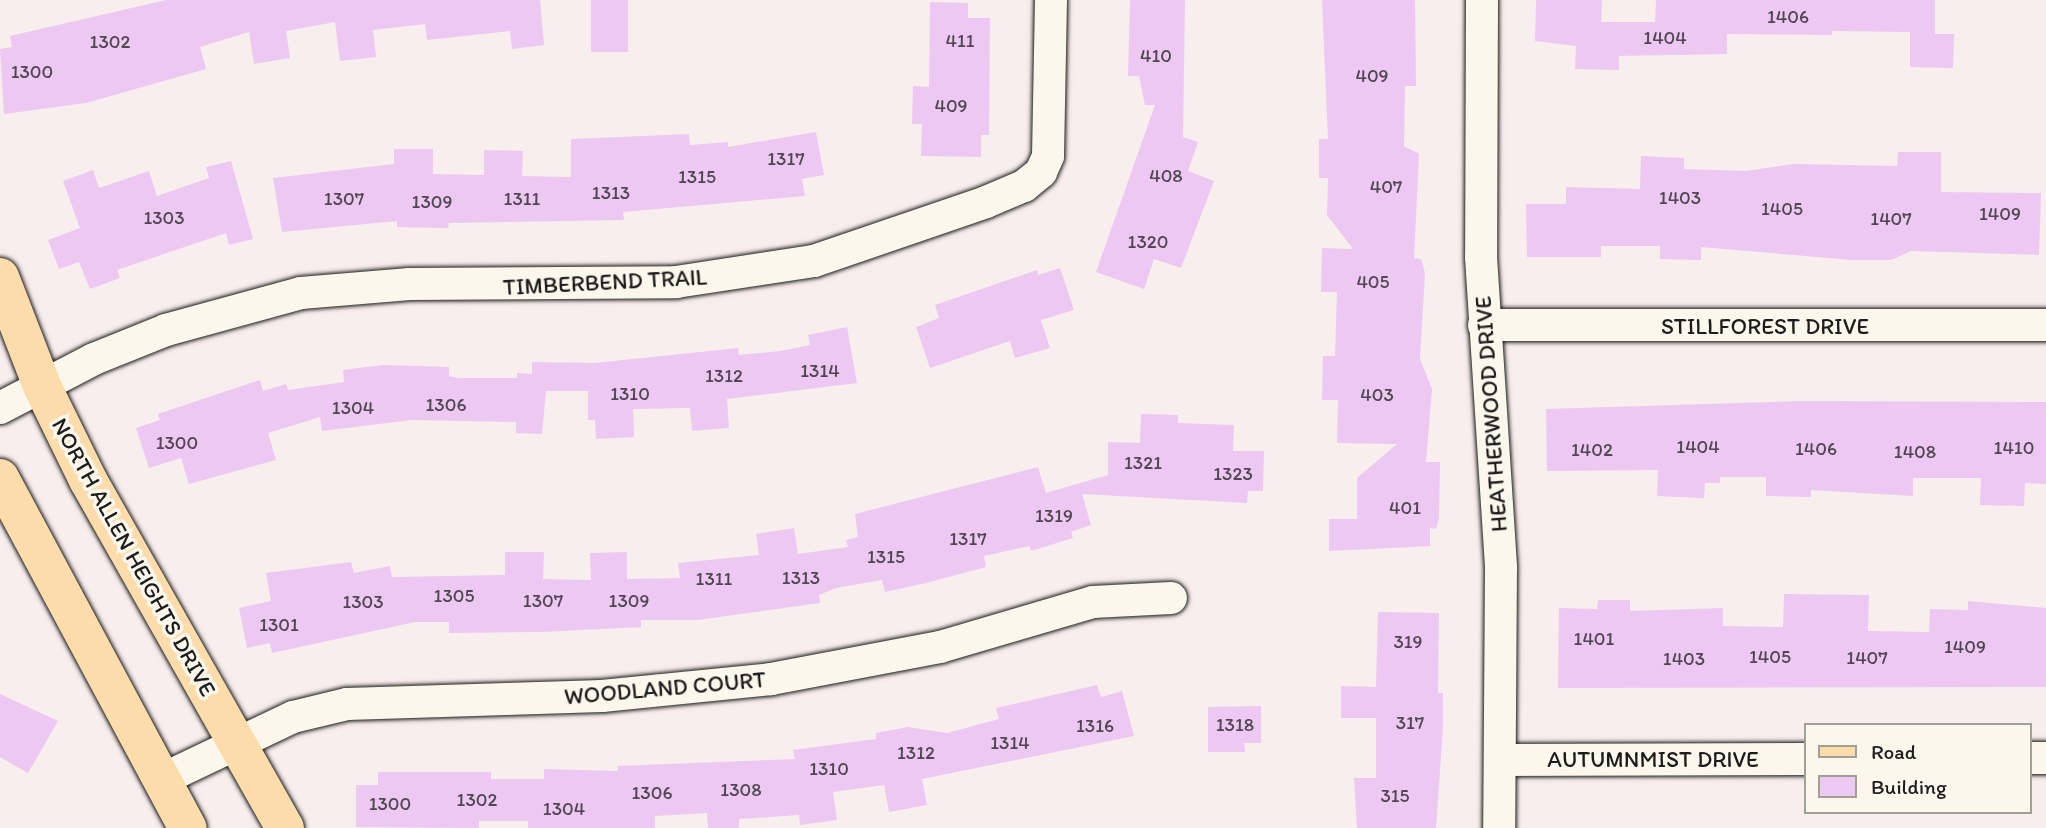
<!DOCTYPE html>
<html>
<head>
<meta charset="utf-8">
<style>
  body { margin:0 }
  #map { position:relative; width:2046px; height:828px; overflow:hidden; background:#f8eeed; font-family:Itim,sans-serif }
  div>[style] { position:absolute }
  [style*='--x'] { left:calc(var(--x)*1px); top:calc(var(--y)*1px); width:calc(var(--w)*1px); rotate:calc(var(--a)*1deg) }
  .building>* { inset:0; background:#edc8f3; transform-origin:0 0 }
  .roads { filter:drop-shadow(0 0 2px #1c1c1c) drop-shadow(0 0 2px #1c1c1c) }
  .minor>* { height:32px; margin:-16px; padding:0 16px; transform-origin:16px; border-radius:16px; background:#fbf7ec }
  .major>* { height:38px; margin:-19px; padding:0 19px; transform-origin:19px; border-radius:19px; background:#fddcac }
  span { translate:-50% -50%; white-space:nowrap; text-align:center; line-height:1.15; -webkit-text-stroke:7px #fbf7ec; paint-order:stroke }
  .number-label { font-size:19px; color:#504752 }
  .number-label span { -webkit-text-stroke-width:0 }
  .street-label { font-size:23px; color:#1c1c1c }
  .legend { position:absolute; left:1804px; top:723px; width:228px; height:91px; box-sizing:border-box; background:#fbf7ec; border:2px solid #a29f99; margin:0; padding:9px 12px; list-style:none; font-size:21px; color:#1c1c1c }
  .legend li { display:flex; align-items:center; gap:14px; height:35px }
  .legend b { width:35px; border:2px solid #a29f99 }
</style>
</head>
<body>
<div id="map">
  <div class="building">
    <div style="clip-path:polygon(166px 0,540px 0,544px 45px,512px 49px,510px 31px,427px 40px,425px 24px,373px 30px,376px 57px,340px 61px,335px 22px,286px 31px,290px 58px,254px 64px,249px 32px,200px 47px,206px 69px,86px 103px,4px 114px,0 49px,12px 47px,10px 36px)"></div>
    <div style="left:591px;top:0;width:37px;height:52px"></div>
    <div style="clip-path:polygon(1130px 0,1185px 0,1183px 137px,1198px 142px,1188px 171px,1214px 181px,1181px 268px,1154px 259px,1144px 289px,1096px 272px,1155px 105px,1145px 105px,1139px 76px,1128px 76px)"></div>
    <div style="clip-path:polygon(1322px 0,1415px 0,1416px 86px,1405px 86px,1404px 146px,1419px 154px,1414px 258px,1421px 259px,1425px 273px,1420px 359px,1432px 389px,1426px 462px,1440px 462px,1439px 518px,1436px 529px,1430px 528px,1430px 546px,1329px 551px,1329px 519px,1357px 519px,1357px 478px,1397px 444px,1337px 443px,1338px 400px,1322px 400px,1323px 356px,1335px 356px,1337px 292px,1321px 292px,1322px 248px,1353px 249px,1327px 215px,1328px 178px,1319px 178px,1319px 139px,1328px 139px)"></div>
    <div style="clip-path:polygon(1536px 0,1602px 0,1601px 22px,1655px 22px,1656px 0,1935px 0,1935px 34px,1954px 34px,1953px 68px,1910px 67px,1910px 32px,1832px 31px,1832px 35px,1727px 34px,1727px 54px,1619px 56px,1619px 70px,1575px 69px,1576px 46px,1535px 41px)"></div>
    <div style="clip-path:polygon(930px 2px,968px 3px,968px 18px,990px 18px,989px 135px,981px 135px,981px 157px,921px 156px,922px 124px,912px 124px,913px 86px,929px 87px)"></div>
    <div style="clip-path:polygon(816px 132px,824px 175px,802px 179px,805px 196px,623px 212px,624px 220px,449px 223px,448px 228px,397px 227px,397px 221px,282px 232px,273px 178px,394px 164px,394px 149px,433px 149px,433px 174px,484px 175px,484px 150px,523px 151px,522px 176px,571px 177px,571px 139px,689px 134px,690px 145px,728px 142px,728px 147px)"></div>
    <div style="clip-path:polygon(1898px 152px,1941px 152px,1941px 192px,2041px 193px,2039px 255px,1911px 251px,1891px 260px,1852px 260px,1701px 247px,1701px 260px,1660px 259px,1660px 246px,1601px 246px,1601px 257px,1527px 257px,1526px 204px,1566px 204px,1566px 187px,1640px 189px,1641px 156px,1684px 158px,1684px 169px,1746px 171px,1793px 164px,1897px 166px)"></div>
    <div style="clip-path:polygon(231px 161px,253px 239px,229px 245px,226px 233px,117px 270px,120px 278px,90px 289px,79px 262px,59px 269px,48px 240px,80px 228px,63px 181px,93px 170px,99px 188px,149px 171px,157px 196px,209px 178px,206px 167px)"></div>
    <div style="clip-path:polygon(1060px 268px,1074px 310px,1041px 320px,1050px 348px,1015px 358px,1010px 341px,930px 368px,916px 327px,939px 318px,935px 305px,1037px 270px,1038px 275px)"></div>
    <div style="clip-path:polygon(847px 327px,857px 383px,727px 399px,729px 428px,692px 431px,690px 408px,633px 409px,634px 437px,596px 439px,595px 420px,588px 420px,588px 391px,546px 391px,542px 434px,516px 433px,516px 422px,411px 420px,322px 431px,320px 417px,268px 433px,276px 460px,189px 484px,181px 458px,149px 468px,136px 428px,160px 420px,158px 414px,260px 380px,263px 391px,286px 384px,288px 390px,344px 382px,343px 370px,382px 365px,449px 367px,449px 376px,459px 378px,517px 378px,517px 373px,532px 374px,532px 362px,595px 363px,738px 348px,739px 355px,780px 351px,810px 345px,808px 335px)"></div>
    <div style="clip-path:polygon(1801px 401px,2046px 402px,2046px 484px,2025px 483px,2024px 506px,1980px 505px,1981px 478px,1913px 478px,1913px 496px,1811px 490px,1811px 497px,1766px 496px,1766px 477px,1720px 477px,1720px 483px,1705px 483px,1704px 498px,1657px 496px,1658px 470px,1547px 471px,1546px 409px)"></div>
    <div style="clip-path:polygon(1141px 414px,1178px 415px,1178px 423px,1234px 425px,1233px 451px,1264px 451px,1263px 491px,1248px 491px,1247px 503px,1082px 494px,1091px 525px,1071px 532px,1073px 538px,1031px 551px,1030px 546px,984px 556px,986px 567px,926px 583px,885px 592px,882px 580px,836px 588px,819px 595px,820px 603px,698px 620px,641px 620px,641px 627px,541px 632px,449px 633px,449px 622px,415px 622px,272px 653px,270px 643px,247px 648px,239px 608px,271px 601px,266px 573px,351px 562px,354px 573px,390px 566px,392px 577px,505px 575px,505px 552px,544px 552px,543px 579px,591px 580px,590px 553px,627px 552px,627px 579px,680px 578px,678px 563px,759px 555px,756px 534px,794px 528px,798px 554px,848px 547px,846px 540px,858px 537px,855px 514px,1038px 467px,1046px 493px,1108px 475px,1108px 442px,1140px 443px)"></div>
    <div style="clip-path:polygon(1784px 594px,1869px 595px,1868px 631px,1929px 632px,1930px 609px,1968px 610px,1968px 601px,2046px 608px,2046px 687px,1558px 688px,1559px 608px,1597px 609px,1598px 600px,1630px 600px,1630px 611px,1723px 608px,1723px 626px,1783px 627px)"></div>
    <div style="clip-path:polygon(1378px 612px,1439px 613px,1438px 693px,1443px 693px,1443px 727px,1436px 828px,1357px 828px,1354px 778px,1376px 778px,1376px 718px,1341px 718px,1341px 686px,1376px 687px)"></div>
    <div style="clip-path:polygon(1097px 685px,1101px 697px,1122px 691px,1134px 736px,922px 779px,927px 805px,889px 812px,884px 785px,833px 792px,837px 820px,800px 825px,799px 815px,739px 819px,739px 828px,708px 828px,707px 813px,655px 816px,655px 828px,528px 828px,528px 821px,479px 821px,479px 828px,356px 827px,356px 785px,378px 785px,378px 772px,491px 772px,491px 779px,544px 779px,544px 769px,618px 771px,618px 766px,795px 759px,793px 750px,876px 739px,876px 733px,908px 727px,947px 733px,999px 719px,996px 708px)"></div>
    <div style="clip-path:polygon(0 694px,58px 721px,28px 773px,0 757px)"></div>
    <div style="clip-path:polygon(1261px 706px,1261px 743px,1244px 743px,1245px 752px,1208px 752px,1208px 707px)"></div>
  </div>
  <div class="roads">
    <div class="minor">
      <div style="--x:1482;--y:0;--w:257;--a:90.2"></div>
      <div style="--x:1481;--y:257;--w:312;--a:86.3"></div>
      <div style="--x:1501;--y:568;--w:260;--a:90.4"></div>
      <div style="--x:1484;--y:325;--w:562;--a:0"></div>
      <div style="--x:0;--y:408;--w:106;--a:-27.5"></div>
      <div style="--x:94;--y:359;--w:78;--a:-21.9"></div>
      <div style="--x:166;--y:330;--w:140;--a:-15.3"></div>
      <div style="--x:301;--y:293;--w:109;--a:-4.7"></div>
      <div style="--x:410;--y:284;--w:266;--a:-0.4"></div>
      <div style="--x:676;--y:282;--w:140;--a:-8.7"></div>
      <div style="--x:814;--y:261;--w:182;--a:-18.9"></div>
      <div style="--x:986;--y:202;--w:41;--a:-22.8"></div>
      <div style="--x:1024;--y:186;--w:22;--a:-39"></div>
      <div style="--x:1041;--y:172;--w:17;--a:-66"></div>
      <div style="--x:1048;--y:156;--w:156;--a:-88.9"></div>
      <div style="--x:2030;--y:758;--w:16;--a:0"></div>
      <div style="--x:1500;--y:760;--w:306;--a:-0.2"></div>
      <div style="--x:165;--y:778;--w:142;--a:-25.5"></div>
      <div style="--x:293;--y:717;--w:56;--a:-13.5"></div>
      <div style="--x:347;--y:704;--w:255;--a:-1.8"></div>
      <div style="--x:602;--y:696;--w:170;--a:-5.7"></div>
      <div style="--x:771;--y:679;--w:172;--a:-10.7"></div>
      <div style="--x:940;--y:647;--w:159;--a:-16.4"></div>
      <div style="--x:1093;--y:602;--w:78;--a:-2.9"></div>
    </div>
    <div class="major">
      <div style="--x:0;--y:277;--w:117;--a:68.9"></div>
      <div style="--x:42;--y:386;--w:105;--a:63.9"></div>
      <div style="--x:88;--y:480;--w:400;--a:60.5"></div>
      <div style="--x:0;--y:478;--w:397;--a:61.8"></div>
    </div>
  </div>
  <div class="number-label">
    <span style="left:1788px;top:17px">1406</span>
    <span style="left:1665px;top:38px">1404</span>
    <span style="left:960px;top:41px">411</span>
    <span style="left:110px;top:42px">1302</span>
    <span style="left:1156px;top:56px">410</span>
    <span style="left:32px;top:72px">1300</span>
    <span style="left:1372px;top:76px">409</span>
    <span style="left:951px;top:106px">409</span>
    <span style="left:786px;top:159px">1317</span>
    <span style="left:1166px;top:176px">408</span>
    <span style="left:697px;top:177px">1315</span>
    <span style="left:1386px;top:187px">407</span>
    <span style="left:611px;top:193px">1313</span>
    <span style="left:1680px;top:198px">1403</span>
    <span style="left:344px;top:199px">1307</span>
    <span style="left:522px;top:199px">1311</span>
    <span style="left:432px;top:202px">1309</span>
    <span style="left:1782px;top:209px">1405</span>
    <span style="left:2000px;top:214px">1409</span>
    <span style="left:164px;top:218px">1303</span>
    <span style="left:1891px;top:219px">1407</span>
    <span style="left:1148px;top:242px">1320</span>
    <span style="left:1373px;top:282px">405</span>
    <span style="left:820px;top:371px">1314</span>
    <span style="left:724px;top:376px">1312</span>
    <span style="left:630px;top:394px">1310</span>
    <span style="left:1377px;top:395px">403</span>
    <span style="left:446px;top:405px">1306</span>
    <span style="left:353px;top:408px">1304</span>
    <span style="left:177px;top:443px">1300</span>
    <span style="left:1698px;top:447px">1404</span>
    <span style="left:2014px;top:448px">1410</span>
    <span style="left:1816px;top:449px">1406</span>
    <span style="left:1592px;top:450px">1402</span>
    <span style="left:1915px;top:452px">1408</span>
    <span style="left:1143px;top:463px">1321</span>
    <span style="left:1233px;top:474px">1323</span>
    <span style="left:1405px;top:508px">401</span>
    <span style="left:1054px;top:516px">1319</span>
    <span style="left:968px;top:539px">1317</span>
    <span style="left:886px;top:557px">1315</span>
    <span style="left:801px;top:578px">1313</span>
    <span style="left:714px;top:579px">1311</span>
    <span style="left:454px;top:596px">1305</span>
    <span style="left:543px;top:601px">1307</span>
    <span style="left:629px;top:601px">1309</span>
    <span style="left:363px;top:602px">1303</span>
    <span style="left:279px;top:625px">1301</span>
    <span style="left:1594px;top:639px">1401</span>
    <span style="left:1408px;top:642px">319</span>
    <span style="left:1965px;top:647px">1409</span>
    <span style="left:1770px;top:657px">1405</span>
    <span style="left:1867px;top:658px">1407</span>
    <span style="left:1684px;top:659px">1403</span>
    <span style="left:1410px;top:723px">317</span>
    <span style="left:1235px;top:725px">1318</span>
    <span style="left:1095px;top:726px">1316</span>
    <span style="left:1010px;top:743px">1314</span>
    <span style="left:916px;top:753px">1312</span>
    <span style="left:829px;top:769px">1310</span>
    <span style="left:741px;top:790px">1308</span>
    <span style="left:652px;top:793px">1306</span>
    <span style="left:1395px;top:796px">315</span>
    <span style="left:477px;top:800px">1302</span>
    <span style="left:390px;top:804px">1300</span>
    <span style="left:564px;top:809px">1304</span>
  </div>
  <div class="street-label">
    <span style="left:605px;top:282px;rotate:-3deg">TIMBERBEND TRAIL</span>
    <span style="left:1765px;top:326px">STILLFOREST DRIVE</span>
    <span style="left:1491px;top:414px;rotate:-94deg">HEATHERWOOD DRIVE</span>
    <span style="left:134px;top:557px;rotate:61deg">NORTH ALLEN HEIGHTS DRIVE</span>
    <span style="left:665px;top:688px;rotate:-5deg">WOODLAND COURT</span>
    <span style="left:1653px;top:759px">AUTUMNMIST DRIVE</span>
  </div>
  <ul class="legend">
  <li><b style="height:9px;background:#fddcac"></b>Road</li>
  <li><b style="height:19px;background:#edc8f3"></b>Building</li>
  </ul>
</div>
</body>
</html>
